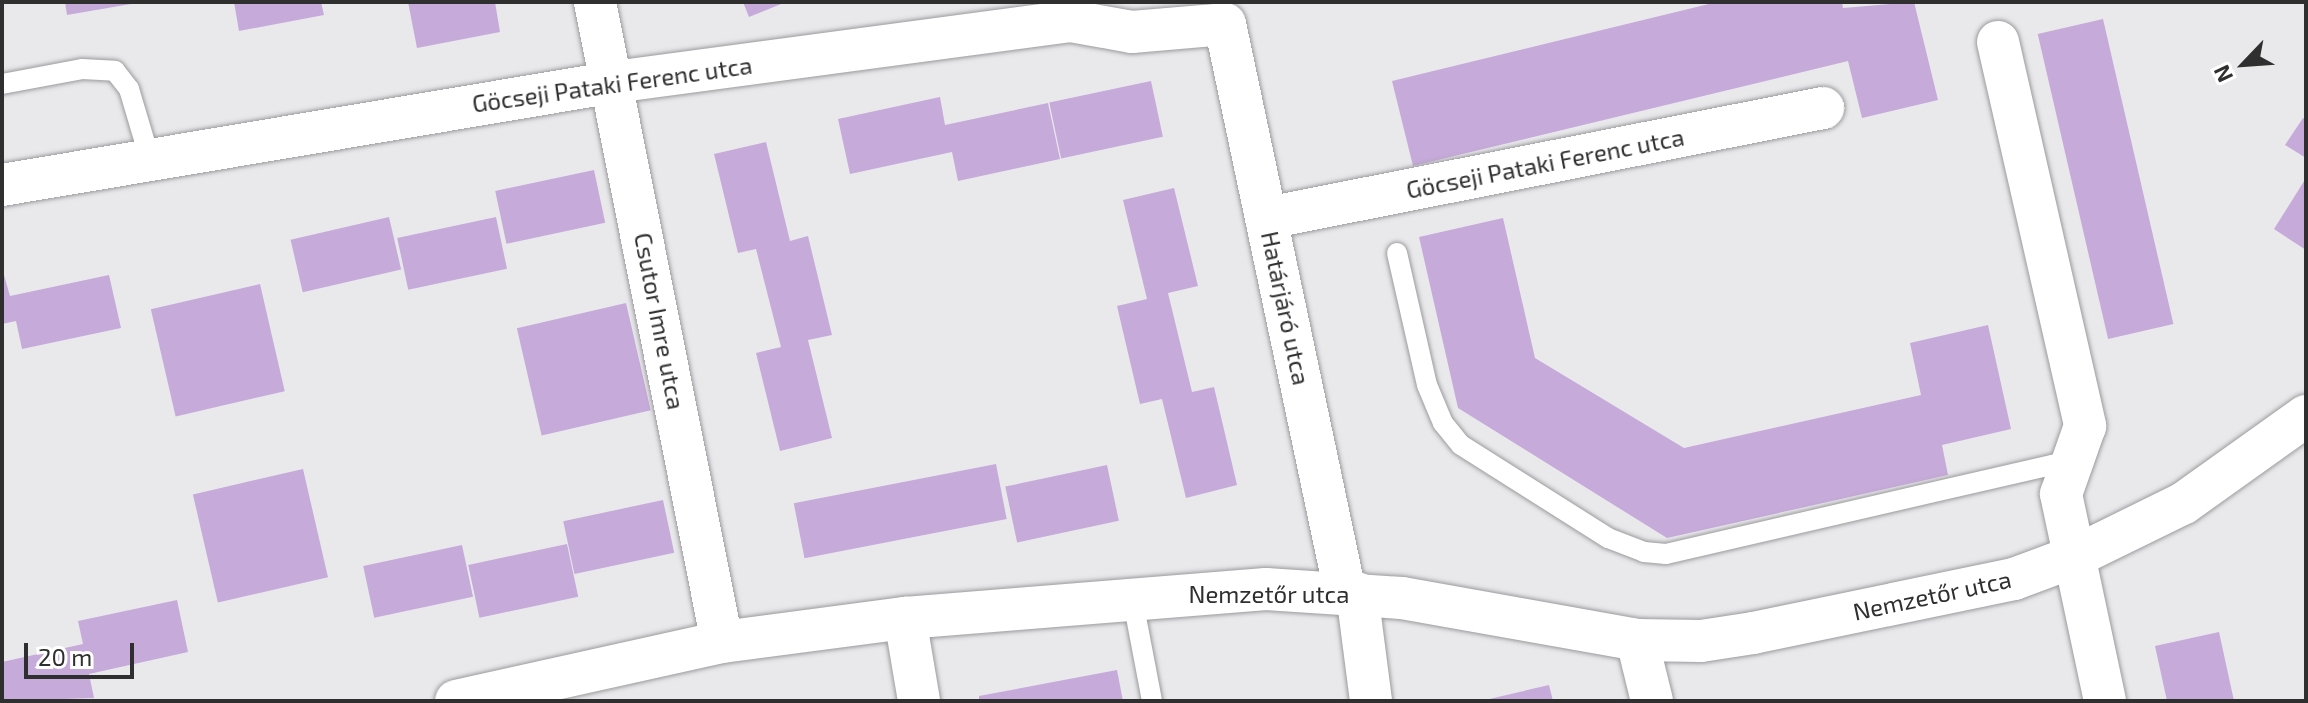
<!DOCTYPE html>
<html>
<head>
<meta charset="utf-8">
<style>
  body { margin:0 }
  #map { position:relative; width:2308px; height:703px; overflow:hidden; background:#e9e9ec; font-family:"Exo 2",sans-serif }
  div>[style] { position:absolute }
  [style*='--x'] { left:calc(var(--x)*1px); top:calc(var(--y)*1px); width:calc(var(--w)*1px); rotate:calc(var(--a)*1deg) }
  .building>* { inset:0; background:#c6aada; transform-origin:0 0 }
  .roads { filter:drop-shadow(0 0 2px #9b9b9e) drop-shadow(0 0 2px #9b9b9e) }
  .lane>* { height:20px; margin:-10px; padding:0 10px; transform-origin:10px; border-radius:10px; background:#fff }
  .street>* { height:42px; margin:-21px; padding:0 21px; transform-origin:21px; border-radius:21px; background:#fff }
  span { translate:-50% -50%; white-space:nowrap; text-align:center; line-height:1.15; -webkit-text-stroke:8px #fff; paint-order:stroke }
  .street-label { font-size:24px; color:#2f2f30 }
  .frame { position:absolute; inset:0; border:4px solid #2f2f30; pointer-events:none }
  .north { position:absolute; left:2204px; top:24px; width:80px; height:80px; -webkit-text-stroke:6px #fff; paint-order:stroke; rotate:245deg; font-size:22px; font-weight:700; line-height:32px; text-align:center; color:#2f2f30 }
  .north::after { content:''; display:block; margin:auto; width:28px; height:36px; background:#2f2f30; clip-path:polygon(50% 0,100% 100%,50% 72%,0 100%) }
  .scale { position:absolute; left:24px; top:643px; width:110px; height:36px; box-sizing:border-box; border:4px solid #2f2f30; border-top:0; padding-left:10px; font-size:24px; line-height:28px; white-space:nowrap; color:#2f2f30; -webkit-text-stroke:6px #fff; paint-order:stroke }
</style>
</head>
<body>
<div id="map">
  <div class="building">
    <div style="clip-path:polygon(65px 2px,131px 2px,131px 4px,67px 15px)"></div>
    <div style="clip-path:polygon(234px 2px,321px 2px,324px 15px,239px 31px)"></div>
    <div style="clip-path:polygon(408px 2px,495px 2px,500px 32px,417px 48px)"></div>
    <div style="clip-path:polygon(743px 2px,786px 2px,749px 17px)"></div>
    <div style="clip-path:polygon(1717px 2px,1842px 2px,1843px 8px,1914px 2px,1938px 100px,1862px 118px,1848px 61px,1413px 166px,1392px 81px)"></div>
    <div style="left:2103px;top:19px;width:313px;height:67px;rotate:77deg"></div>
    <div style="left:1151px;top:81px;width:57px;height:104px;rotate:78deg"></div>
    <div style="clip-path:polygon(940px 97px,945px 125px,1048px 103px,1060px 159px,958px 181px,952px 152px,850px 174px,838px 119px)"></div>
    <div style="clip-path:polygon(2303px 118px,2306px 120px,2306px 158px,2285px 145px)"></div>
    <div style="clip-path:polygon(766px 142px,790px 241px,808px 236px,832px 335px,808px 340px,832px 438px,780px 451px,756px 353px,781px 347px,756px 249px,738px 253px,714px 154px)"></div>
    <div style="left:594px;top:170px;width:54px;height:101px;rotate:78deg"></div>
    <div style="clip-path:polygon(2306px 178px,2306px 250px,2274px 229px)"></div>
    <div style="clip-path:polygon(1174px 188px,1198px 286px,1168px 293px,1192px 392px,1214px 387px,1237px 485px,1186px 498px,1162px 399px,1140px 404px,1117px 306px,1147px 299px,1123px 200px)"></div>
    <div style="left:389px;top:217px;width:54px;height:101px;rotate:77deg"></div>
    <div style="left:496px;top:217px;width:53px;height:101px;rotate:78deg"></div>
    <div style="clip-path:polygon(1503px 218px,1535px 358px,1684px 448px,1921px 395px,1910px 343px,1988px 325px,2011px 429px,1942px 445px,1948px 475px,1667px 538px,1458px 408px,1419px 237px)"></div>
    <div style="clip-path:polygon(2px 268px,10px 296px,109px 275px,121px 328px,22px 349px,16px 321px,2px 324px)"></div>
    <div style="left:260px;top:284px;width:110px;height:112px;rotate:77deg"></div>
    <div style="left:626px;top:303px;width:110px;height:112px;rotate:77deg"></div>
    <div style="left:996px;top:464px;width:56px;height:206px;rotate:79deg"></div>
    <div style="left:1107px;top:465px;width:57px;height:104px;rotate:78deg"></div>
    <div style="left:303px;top:469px;width:111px;height:113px;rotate:77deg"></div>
    <div style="left:663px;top:500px;width:54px;height:102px;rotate:78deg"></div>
    <div style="left:567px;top:544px;width:54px;height:101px;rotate:78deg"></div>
    <div style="left:462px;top:545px;width:53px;height:101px;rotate:78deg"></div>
    <div style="clip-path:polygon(177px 600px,188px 652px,89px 674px,94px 698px,2px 701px,2px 662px,83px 644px,78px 621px)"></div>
    <div style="clip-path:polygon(2219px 632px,2234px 701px,2167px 701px,2155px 646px)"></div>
    <div style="clip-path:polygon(1117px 670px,1123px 701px,979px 701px,979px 696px)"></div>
    <div style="clip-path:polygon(1549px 685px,1553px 701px,1485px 701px,1485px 700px)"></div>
  </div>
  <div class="roads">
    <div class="lane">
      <div style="--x:2;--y:84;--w:81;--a:-10.6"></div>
      <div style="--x:82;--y:69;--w:33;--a:3"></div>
      <div style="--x:115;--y:71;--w:23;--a:52"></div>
      <div style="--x:129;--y:89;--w:70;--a:73.4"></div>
      <div style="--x:1397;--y:253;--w:135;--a:77.2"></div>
      <div style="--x:1427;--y:385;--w:41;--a:67.2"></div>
      <div style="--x:1443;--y:423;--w:28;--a:51"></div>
      <div style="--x:1461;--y:445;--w:174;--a:32.3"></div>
      <div style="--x:1608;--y:538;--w:39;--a:21"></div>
      <div style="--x:1644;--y:552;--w:22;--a:5"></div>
      <div style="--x:1666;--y:554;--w:417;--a:-13"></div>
      <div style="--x:1132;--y:596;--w:107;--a:79.2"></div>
    </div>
    <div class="street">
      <div style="--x:595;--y:2;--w:652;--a:78.78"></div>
      <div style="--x:1998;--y:42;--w:394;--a:77.2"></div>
      <div style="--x:2085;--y:426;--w:72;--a:109.4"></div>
      <div style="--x:2061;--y:494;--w:212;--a:78"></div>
      <div style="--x:2;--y:185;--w:621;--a:-9.55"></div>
      <div style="--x:614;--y:82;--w:461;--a:-7.6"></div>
      <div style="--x:1071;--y:21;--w:62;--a:10.2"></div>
      <div style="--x:1132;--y:32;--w:93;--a:-4.9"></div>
      <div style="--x:1225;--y:24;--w:581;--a:78.07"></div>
      <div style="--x:1267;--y:218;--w:567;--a:-11.19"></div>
      <div style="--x:1357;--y:593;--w:109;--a:82.6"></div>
      <div style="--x:905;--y:618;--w:84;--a:80.4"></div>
      <div style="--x:1637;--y:640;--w:63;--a:76.2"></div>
      <div style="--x:456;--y:701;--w:272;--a:-12.5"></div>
      <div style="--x:722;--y:642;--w:185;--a:-7.5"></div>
      <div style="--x:905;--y:618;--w:362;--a:-4.6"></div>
      <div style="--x:1266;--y:589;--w:136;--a:3.8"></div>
      <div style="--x:1402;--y:598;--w:239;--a:10.1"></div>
      <div style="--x:1637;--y:640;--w:64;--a:0.9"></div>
      <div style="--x:1701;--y:641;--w:53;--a:-8.7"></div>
      <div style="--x:1753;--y:633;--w:267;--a:-11.7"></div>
      <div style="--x:2014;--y:579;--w:66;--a:-20.4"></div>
      <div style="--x:2076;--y:556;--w:120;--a:-26.1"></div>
      <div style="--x:2184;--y:503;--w:150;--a:-35.5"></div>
    </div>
  </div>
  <div class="street-label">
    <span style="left:612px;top:84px;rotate:-8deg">Göcseji Pataki Ferenc utca</span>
    <span style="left:1545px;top:163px;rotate:-11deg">Göcseji Pataki Ferenc utca</span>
    <span style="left:1286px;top:308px;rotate:78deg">Határjáró utca</span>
    <span style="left:660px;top:321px;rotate:79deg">Csutor Imre utca</span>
    <span style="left:1269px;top:594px">Nemzetőr utca</span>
    <span style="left:1932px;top:595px;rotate:-12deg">Nemzetőr utca</span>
  </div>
  <div class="frame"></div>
  <div class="north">N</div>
  <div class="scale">20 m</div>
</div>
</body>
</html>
